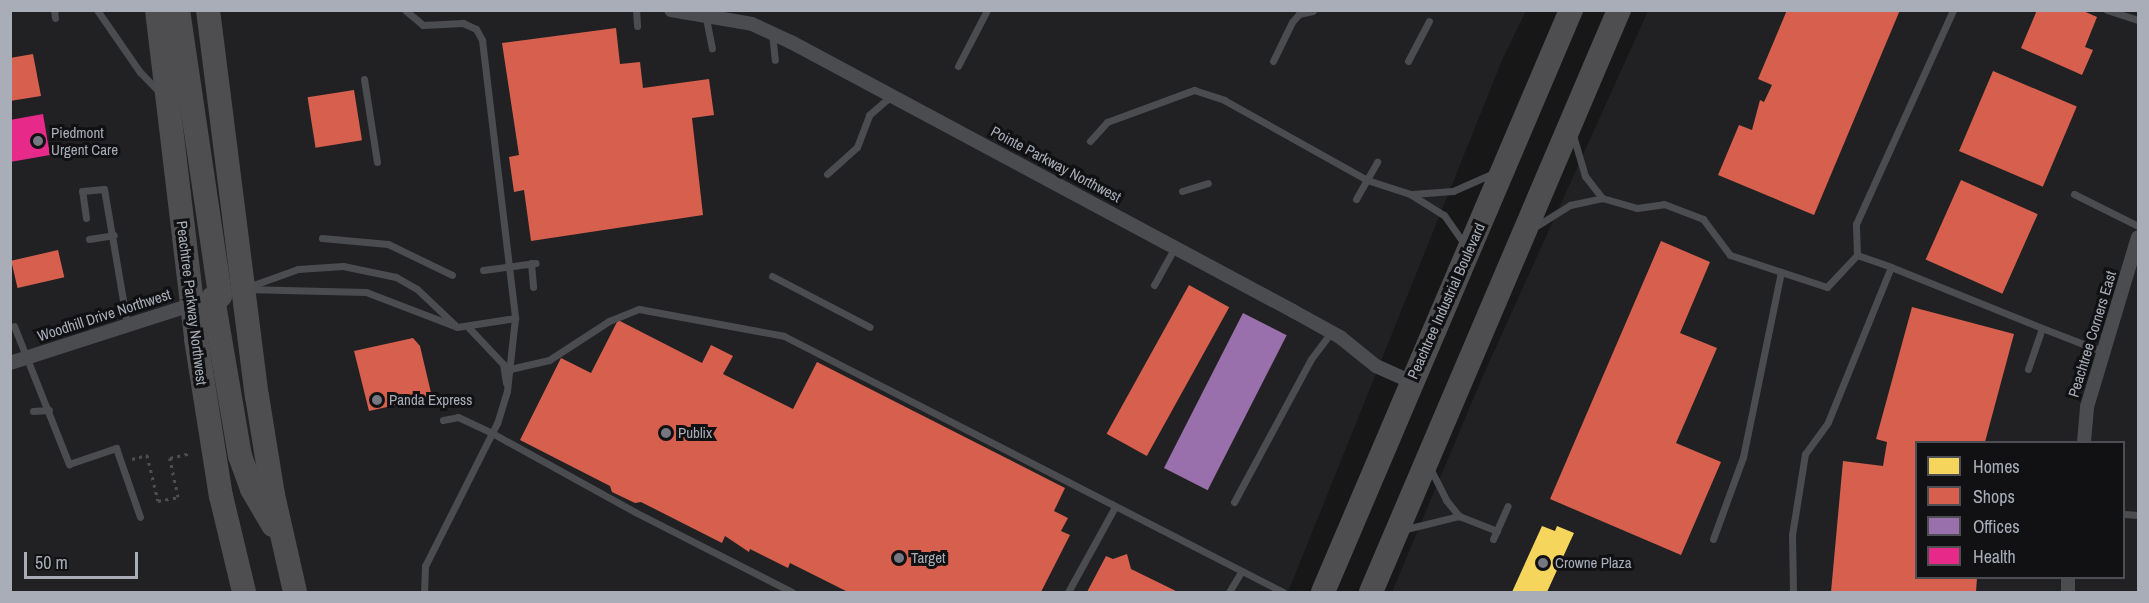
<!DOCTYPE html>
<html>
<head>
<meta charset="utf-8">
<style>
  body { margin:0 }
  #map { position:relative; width:2149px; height:603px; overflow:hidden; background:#171717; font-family:"Archivo Narrow",sans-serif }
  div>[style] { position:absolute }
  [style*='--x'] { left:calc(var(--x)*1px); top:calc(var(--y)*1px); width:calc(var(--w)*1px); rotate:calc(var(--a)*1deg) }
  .built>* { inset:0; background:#212123 }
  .homes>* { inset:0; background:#f6d55c }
  .shops>* { inset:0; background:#d6604d; transform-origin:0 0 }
  .offices>* { inset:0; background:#9970ab; transform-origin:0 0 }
  .health>* { inset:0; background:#e7298a }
  .path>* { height:3px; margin-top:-1.5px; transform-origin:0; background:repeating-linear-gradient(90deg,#4d4e52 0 3px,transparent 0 7.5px) }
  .lane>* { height:7px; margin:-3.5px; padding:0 3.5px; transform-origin:3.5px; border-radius:3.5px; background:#4b4c50 }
  .street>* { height:14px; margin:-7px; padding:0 7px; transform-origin:7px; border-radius:7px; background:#4b4c50 }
  .highway>* { height:24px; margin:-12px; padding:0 12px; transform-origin:12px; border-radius:12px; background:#4e4e51 }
  .dots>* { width:16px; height:16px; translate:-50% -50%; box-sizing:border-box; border:3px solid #111113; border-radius:50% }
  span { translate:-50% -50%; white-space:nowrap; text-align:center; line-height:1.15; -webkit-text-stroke:6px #111113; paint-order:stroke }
  .poi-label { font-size:15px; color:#a8adb8 }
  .left { translate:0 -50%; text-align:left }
  .street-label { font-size:15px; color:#a8adb8 }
  .frame { position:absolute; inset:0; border:12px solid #a8adb8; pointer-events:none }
  .legend { position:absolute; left:1915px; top:441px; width:210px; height:138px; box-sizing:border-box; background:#111113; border:2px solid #4d4f55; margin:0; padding:8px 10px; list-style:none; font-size:18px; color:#a8adb8 }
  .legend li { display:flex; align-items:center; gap:12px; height:30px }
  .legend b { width:30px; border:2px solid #4d4f55 }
  .scale { position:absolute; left:24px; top:552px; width:114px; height:27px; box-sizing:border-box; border:3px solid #a8adb8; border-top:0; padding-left:8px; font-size:18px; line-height:21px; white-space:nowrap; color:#a8adb8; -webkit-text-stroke:4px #111113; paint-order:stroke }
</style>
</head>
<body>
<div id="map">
  <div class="built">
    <div style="clip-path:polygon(10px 11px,1526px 11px,1503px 58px,1288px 592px,11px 592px)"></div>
    <div style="clip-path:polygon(evenodd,1648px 11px,2138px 11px,2138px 592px,1392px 592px,1482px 378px,1648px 11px,1916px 442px,2124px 442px,2124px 578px,1916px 578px,1916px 442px)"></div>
  </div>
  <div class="homes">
    <div style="clip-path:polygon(1542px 526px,1555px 531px,1557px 526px,1574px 533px,1547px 592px,1512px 592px)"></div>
  </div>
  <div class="shops">
    <div style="clip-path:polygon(1787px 10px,1900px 10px,1814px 215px,1718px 175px,1739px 125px,1752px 130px,1760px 100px,1764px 102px,1772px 85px,1758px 79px)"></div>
    <div style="clip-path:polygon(2037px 10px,2081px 10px,2097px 17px,2085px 47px,2093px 50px,2082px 75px,2021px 48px)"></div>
    <div style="clip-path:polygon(616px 28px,620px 64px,640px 62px,643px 88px,709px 79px,714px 115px,692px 118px,703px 215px,531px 241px,524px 190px,514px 192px,509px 157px,519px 155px,502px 43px)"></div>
    <div style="clip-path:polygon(33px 54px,41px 96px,10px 101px,10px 58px)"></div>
    <div style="left:1993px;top:71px;width:91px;height:87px;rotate:23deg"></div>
    <div style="left:354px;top:90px;width:51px;height:47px;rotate:81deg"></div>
    <div style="left:1961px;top:180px;width:84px;height:87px;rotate:24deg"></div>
    <div style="clip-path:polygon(1661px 241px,1710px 262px,1680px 333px,1717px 348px,1676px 443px,1721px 462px,1681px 555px,1550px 499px)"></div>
    <div style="left:58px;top:250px;width:28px;height:48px;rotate:77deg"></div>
    <div style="left:1189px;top:285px;width:46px;height:170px;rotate:29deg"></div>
    <div style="clip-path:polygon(1912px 307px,2014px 334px,1985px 442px,1916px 442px,1916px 578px,1977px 578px,1976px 592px,1831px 592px,1843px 461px,1883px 466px,1887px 442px,1876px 439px)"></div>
    <div style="clip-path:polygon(618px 320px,702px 363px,711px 345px,733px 356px,723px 374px,793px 409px,817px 362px,1065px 488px,1054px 511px,1068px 518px,1061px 531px,1070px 535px,1041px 592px,848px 592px,790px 563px,788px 568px,750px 549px,749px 552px,725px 536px,722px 543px,641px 502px,635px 503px,612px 492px,610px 486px,520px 440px,561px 358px,591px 373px)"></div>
    <div style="clip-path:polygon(413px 338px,420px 346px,432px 397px,369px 411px,354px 351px)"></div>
    <div style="clip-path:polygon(1127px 554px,1131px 569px,1178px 592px,1087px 592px,1106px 556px,1113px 559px)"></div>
  </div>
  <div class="offices">
    <div style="left:1243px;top:313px;width:49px;height:174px;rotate:27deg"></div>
  </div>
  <div class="health">
    <div style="clip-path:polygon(43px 114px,50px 155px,10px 162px,10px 120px)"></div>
  </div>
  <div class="path">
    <div style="--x:132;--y:459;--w:16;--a:-15"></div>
    <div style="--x:147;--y:455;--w:47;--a:76.6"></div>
    <div style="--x:158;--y:501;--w:20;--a:-11"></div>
    <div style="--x:178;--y:497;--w:40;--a:-102"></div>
    <div style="--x:170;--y:458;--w:22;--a:-13"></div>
  </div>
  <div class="lane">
    <div style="--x:54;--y:10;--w:8;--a:83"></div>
    <div style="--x:97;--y:10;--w:75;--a:55.3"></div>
    <div style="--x:140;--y:72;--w:28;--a:46"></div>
    <div style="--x:405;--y:10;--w:23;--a:40"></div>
    <div style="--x:423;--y:25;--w:40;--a:-2.9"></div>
    <div style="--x:463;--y:23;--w:14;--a:25"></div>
    <div style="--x:476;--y:29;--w:13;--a:61"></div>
    <div style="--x:482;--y:40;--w:280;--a:83.2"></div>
    <div style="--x:515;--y:318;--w:73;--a:96.3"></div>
    <div style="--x:507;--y:391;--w:34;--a:107"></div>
    <div style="--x:497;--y:423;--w:160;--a:116.7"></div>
    <div style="--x:425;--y:566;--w:26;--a:92"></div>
    <div style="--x:636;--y:10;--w:16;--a:86"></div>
    <div style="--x:2107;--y:10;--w:33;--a:18"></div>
    <div style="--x:706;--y:18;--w:31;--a:79"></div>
    <div style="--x:772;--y:33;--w:27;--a:84"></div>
    <div style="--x:1273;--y:61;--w:43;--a:-64"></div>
    <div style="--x:1292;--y:22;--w:11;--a:-49"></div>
    <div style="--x:1299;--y:14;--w:14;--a:-12"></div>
    <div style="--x:1408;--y:61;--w:45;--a:-62.3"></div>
    <div style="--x:958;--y:66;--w:63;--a:-62.6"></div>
    <div style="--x:364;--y:79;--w:84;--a:81.1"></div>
    <div style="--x:1573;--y:135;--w:43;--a:73.7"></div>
    <div style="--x:1585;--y:176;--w:28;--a:52"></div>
    <div style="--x:1602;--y:198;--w:36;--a:16"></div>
    <div style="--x:1637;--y:208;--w:27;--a:-8"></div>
    <div style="--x:1664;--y:204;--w:42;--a:21"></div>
    <div style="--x:1703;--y:219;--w:45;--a:53.1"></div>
    <div style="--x:1730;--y:255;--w:102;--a:18.3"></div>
    <div style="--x:1827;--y:287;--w:44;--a:-46.8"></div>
    <div style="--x:1857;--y:255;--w:36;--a:19"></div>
    <div style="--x:1090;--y:141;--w:25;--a:-48"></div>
    <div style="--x:1107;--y:122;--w:93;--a:-20.2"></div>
    <div style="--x:1194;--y:90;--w:32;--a:18"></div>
    <div style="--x:1224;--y:100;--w:164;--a:29.2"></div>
    <div style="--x:1367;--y:180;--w:45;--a:18"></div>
    <div style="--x:1410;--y:194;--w:40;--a:32"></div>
    <div style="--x:1444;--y:215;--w:37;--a:55"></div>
    <div style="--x:827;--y:174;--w:40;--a:-42"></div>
    <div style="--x:857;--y:147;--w:34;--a:-69"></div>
    <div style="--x:869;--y:115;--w:30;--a:-41"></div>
    <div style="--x:1182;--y:191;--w:27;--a:-17"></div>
    <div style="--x:1412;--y:194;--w:41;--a:-4.2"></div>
    <div style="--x:1453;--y:191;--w:47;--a:-23.8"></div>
    <div style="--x:2074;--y:194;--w:72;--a:26.6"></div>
    <div style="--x:1356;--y:199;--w:43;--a:-60.4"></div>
    <div style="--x:86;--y:218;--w:27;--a:-98"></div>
    <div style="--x:82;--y:191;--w:22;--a:-5"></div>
    <div style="--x:104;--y:189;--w:137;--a:80.3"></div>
    <div style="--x:1538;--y:225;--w:38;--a:-32"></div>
    <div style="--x:1570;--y:205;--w:33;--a:-12"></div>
    <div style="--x:322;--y:238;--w:66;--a:5.2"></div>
    <div style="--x:388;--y:244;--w:71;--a:25.8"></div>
    <div style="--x:89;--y:239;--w:25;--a:-9"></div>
    <div style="--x:1857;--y:255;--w:31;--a:-92"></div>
    <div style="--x:1856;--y:224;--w:235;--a:-65.6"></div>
    <div style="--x:531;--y:263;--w:24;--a:85"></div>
    <div style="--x:483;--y:270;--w:53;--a:-7.5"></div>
    <div style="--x:772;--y:276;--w:110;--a:27.5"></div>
    <div style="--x:1154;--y:285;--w:43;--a:-61.1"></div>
    <div style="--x:248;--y:287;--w:53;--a:-19.8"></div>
    <div style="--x:298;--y:269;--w:45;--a:-3.8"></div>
    <div style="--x:343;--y:266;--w:54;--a:11.7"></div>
    <div style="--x:396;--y:277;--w:24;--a:30"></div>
    <div style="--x:417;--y:289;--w:52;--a:43.5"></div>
    <div style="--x:248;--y:289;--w:118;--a:1.5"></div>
    <div style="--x:366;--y:292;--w:97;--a:21"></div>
    <div style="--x:457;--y:327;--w:59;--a:-8.8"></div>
    <div style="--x:14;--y:326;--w:149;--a:68.3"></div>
    <div style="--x:69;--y:464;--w:50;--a:-18.8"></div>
    <div style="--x:116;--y:448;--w:73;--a:70.8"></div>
    <div style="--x:469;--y:328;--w:50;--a:46.6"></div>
    <div style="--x:503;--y:364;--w:19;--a:81"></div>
    <div style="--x:510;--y:369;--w:40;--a:-13"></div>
    <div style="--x:549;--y:360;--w:72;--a:-33"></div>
    <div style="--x:609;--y:321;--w:32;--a:-22"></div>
    <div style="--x:639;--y:309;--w:147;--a:10.5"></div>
    <div style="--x:784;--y:336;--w:561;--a:27.16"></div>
    <div style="--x:2028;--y:369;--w:43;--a:-71.1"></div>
    <div style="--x:2042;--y:328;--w:66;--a:21.2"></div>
    <div style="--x:33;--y:411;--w:16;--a:-4"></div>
    <div style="--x:443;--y:420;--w:15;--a:-11"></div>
    <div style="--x:458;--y:417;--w:38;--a:25"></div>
    <div style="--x:492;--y:433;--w:163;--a:28.9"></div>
    <div style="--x:635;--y:512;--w:176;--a:27"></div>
    <div style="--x:1431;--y:470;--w:34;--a:63"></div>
    <div style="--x:1446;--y:500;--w:21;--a:51"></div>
    <div style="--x:1234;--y:502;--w:162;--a:-61.7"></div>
    <div style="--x:1311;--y:359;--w:34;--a:-53"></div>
    <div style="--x:2124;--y:514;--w:14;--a:4"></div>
    <div style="--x:1406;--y:529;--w:55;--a:-13.8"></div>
    <div style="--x:1459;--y:516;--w:41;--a:21.5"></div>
    <div style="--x:1493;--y:539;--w:36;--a:-66"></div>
    <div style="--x:1713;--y:539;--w:87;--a:-69.9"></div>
    <div style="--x:1743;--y:457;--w:189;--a:-78.4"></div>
    <div style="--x:1068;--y:592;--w:97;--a:-61.1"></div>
    <div style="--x:1229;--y:592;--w:23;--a:-59"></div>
    <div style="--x:1793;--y:592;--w:57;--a:-91"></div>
    <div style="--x:1792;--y:535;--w:82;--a:-80.9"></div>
    <div style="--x:1805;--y:454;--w:39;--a:-54"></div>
    <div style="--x:1828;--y:422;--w:167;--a:-67.9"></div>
    <div style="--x:1891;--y:267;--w:163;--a:22"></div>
  </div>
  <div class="street">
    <div style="--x:671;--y:10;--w:82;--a:9.8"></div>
    <div style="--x:752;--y:24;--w:43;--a:24.8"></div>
    <div style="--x:791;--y:42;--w:570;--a:28.18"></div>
    <div style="--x:1293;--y:311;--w:54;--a:29"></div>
    <div style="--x:1340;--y:337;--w:46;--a:38.9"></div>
    <div style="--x:1376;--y:366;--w:37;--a:24"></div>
    <div style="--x:10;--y:363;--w:196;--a:-17.8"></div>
    <div style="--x:2084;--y:442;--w:35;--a:-85"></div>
    <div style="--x:2087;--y:407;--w:177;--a:-73.3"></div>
    <div style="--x:2068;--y:592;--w:14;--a:-90"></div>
  </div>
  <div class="highway">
    <div style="--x:157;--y:10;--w:331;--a:83.2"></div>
    <div style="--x:196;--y:339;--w:159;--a:81"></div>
    <div style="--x:221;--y:496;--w:99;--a:76.5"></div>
    <div style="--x:178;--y:10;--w:289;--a:81.6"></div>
    <div style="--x:208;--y:10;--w:389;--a:82.8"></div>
    <div style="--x:257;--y:396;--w:100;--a:80.8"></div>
    <div style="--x:273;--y:495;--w:99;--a:77.2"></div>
    <div style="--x:213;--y:298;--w:160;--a:80.3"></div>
    <div style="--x:240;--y:456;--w:35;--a:70"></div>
    <div style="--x:252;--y:489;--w:42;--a:59.7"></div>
    <div style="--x:1323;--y:592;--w:633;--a:-66.92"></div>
    <div style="--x:1371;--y:592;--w:633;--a:-66.92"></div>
  </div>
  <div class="dots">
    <div style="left:38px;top:141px;background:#757880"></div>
    <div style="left:377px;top:400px;background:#757880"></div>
    <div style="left:666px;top:433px;background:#757880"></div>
    <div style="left:899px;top:558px;background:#757880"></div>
    <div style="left:1543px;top:563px;background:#757880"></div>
  </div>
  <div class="poi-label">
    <span class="left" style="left:51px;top:141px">Piedmont<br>Urgent Care</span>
    <span class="left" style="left:389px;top:400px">Panda Express</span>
    <span class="left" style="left:678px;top:433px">Publix</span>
    <span class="left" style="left:911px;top:558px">Target</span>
    <span class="left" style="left:1555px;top:563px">Crowne Plaza</span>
  </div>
  <div class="street-label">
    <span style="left:1056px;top:164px;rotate:28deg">Pointe Parkway Northwest</span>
    <span style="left:1446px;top:301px;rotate:-66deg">Peachtree Industrial Boulevard</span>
    <span style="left:192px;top:303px;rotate:83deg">Peachtree Parkway Northwest</span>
    <span style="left:104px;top:315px;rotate:-18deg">Woodhill Drive Northwest</span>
    <span style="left:2092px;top:334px;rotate:-73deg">Peachtree Corners East</span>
  </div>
  <div class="frame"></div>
  <ul class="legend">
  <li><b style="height:16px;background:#f6d55c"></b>Homes</li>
  <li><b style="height:16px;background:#d6604d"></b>Shops</li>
  <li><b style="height:16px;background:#9970ab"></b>Offices</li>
  <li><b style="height:16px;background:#e7298a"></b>Health</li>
  </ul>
  <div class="scale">50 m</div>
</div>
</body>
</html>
